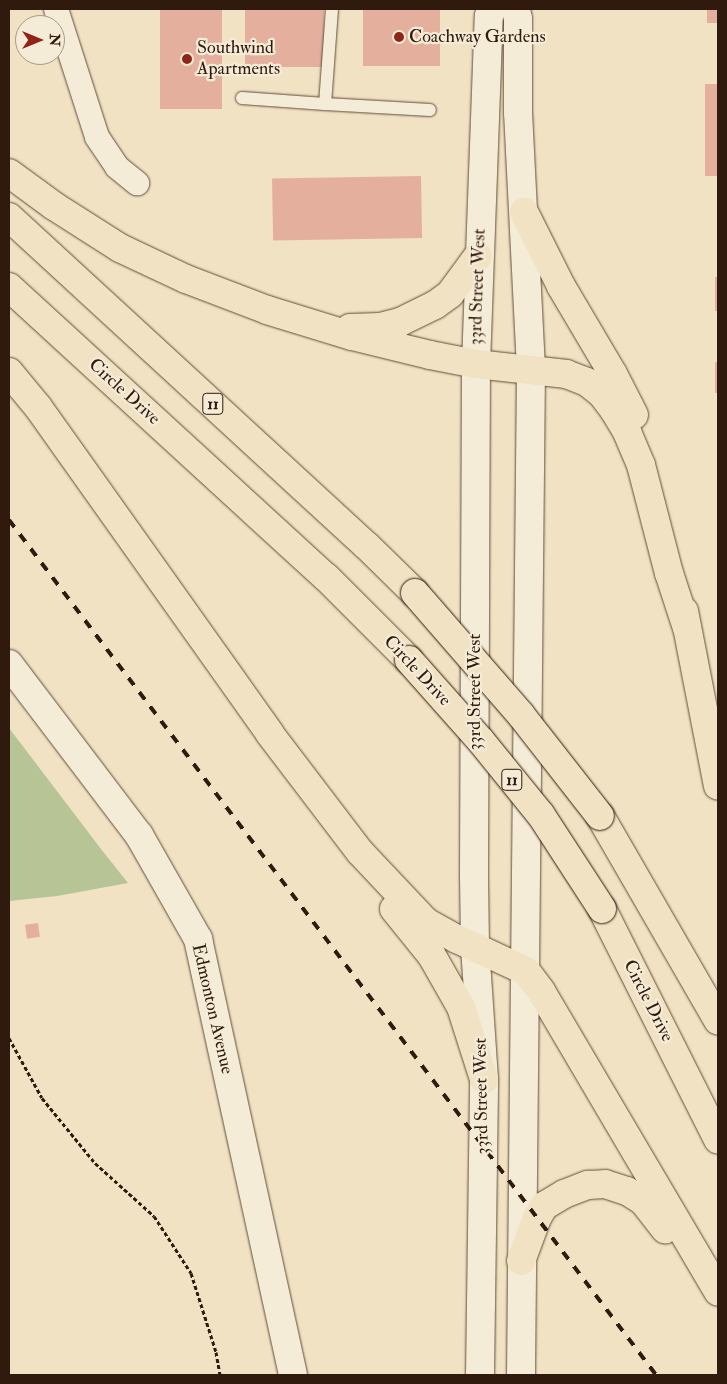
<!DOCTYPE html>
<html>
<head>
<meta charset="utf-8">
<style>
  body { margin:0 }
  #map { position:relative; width:727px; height:1384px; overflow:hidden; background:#f0e2c2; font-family:"IM FELL Double Pica",serif }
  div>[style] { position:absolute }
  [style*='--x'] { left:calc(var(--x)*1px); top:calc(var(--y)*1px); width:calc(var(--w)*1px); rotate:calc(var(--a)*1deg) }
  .green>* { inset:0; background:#b7c495 }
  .building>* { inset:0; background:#e4b09d; transform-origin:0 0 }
  .path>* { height:3px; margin-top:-1.5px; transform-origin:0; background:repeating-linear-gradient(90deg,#301a0e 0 4px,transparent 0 6.5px) }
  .roads { filter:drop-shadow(0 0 1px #604c3b) drop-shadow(0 0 1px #604c3b) }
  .service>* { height:12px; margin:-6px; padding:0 6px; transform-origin:6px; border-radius:6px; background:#f5ecd7 }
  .minor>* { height:24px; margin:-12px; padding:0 12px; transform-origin:12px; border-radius:12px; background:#f5ecd7 }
  .tertiary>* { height:28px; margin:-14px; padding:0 14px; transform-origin:14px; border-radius:14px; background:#f5ecd7 }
  .secondary>* { height:28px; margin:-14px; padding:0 14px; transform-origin:14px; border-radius:14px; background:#f5ecd7 }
  .trunk>* { height:28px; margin:-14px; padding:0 14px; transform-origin:14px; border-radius:14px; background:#f0e2c2 }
  .rail>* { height:4px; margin-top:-2px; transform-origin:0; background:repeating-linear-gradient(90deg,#301a0e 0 9px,transparent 0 18px) }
  .bridges { filter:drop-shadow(0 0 1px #301a0e) drop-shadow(0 0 1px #301a0e) }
  .trunk-bridge>* { height:28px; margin:-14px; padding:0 14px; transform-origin:14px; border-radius:14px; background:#f0e2c2 }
  .dots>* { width:14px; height:14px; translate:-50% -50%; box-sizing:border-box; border:2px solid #f5ecd7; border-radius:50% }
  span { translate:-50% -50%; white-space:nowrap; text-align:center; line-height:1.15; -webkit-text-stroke:4.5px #f5ecd7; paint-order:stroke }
  .shield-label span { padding:1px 4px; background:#f5ecd7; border:1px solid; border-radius:4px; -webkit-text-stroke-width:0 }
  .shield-label { font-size:16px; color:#301a0e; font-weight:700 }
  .poi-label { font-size:18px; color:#301a0e }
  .left { translate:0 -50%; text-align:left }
  .street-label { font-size:18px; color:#301a0e }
  .frame { position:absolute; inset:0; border:10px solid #301a0e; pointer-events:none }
  .north { position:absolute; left:15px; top:15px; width:50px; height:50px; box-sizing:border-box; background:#f5ecd7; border:1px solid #a69887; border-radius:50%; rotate:90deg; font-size:14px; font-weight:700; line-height:20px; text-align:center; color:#301a0e }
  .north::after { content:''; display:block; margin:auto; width:18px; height:22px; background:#8f2418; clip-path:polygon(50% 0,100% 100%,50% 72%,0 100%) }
</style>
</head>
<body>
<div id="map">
  <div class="green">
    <div style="clip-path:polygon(9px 728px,101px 849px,128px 883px,57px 896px,9px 901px)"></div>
  </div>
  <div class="building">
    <div style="left:160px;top:9px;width:62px;height:100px"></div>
    <div style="left:245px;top:9px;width:79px;height:58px"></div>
    <div style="left:363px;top:9px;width:77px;height:57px"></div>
    <div style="left:707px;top:9px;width:11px;height:14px"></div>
    <div style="left:705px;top:84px;width:13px;height:92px"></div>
    <div style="left:421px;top:176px;width:62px;height:149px;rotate:89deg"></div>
    <div style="left:715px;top:277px;width:3px;height:34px"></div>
    <div style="left:715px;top:362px;width:3px;height:31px"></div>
    <div style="left:38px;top:923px;width:14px;height:13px;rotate:82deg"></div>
  </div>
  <div class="path">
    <div style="--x:9;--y:1038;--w:68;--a:61.2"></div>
    <div style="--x:42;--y:1098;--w:84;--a:50.8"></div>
    <div style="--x:95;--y:1163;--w:79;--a:41.9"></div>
    <div style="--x:154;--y:1216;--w:68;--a:57"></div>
    <div style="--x:191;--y:1273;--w:83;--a:72.4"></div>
    <div style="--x:216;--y:1352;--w:23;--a:80"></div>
  </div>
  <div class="roads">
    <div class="service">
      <div style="--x:332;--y:9;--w:95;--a:94.2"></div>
      <div style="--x:325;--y:104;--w:105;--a:3.3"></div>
      <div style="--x:242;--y:98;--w:83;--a:4.1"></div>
    </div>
    <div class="minor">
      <div style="--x:56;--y:9;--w:134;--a:72.2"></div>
      <div style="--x:97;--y:137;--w:36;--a:56"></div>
      <div style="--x:117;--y:167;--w:26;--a:39"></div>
    </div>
    <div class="tertiary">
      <div style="--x:9;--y:664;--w:215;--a:52.8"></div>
      <div style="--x:139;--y:835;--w:120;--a:60.4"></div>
      <div style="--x:198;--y:939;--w:446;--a:77.7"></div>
    </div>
    <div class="secondary">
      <div style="--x:516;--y:9;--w:10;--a:79"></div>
      <div style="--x:518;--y:19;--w:93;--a:90"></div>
      <div style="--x:518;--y:112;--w:258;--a:87.1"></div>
      <div style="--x:531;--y:370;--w:1005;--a:90.57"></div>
      <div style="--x:480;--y:1375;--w:296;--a:-89.2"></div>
      <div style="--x:484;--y:1079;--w:132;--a:-93.9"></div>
      <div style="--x:475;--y:947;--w:71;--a:-90.8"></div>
      <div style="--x:474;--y:876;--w:512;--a:-89.78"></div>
      <div style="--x:476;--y:364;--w:348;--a:-87.9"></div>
      <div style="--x:489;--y:16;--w:8;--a:-67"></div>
    </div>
    <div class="trunk">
      <div style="--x:9;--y:173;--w:56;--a:36.3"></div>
      <div style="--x:54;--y:206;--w:78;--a:32.5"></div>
      <div style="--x:120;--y:248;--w:73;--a:25.2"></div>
      <div style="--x:186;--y:279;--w:87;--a:20.9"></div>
      <div style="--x:267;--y:310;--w:89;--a:17"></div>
      <div style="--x:352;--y:336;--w:80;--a:13.7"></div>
      <div style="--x:430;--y:355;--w:47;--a:11.1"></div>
      <div style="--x:476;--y:364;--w:91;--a:6.3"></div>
      <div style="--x:566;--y:374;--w:22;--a:21"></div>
      <div style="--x:587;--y:382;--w:19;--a:39"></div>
      <div style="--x:602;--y:394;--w:20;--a:53"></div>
      <div style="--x:614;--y:410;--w:26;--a:59"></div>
      <div style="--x:627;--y:432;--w:36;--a:67"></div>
      <div style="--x:641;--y:465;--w:112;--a:75.5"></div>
      <div style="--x:669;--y:573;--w:58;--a:71.9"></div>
      <div style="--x:524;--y:212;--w:83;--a:63.4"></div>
      <div style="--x:561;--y:286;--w:102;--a:59.4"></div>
      <div style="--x:613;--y:374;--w:46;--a:62.9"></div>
      <div style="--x:9;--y:217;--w:486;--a:42.6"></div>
      <div style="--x:367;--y:546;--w:67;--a:44.4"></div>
      <div style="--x:9;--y:287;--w:430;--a:42.5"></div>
      <div style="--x:326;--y:577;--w:117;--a:45"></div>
      <div style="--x:350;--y:328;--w:30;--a:-2"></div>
      <div style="--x:380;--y:327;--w:21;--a:-14"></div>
      <div style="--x:400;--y:322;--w:39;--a:-26"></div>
      <div style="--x:435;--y:305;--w:19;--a:-36"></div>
      <div style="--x:450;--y:294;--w:47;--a:-53.6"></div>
      <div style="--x:9;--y:372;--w:45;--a:50.4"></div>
      <div style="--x:38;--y:407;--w:401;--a:54.6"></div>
      <div style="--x:270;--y:734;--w:148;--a:52.7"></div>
      <div style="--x:360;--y:852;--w:96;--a:46.7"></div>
      <div style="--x:426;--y:922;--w:35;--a:29"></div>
      <div style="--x:457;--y:939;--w:76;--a:24.9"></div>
      <div style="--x:526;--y:971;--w:25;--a:53"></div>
      <div style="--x:541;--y:991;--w:349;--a:59.5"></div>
      <div style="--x:684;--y:611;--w:178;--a:79"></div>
      <div style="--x:600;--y:816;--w:236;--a:60"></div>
      <div style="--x:394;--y:909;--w:60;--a:51"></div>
      <div style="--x:432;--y:956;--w:59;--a:60.4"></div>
      <div style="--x:461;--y:1007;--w:76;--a:72.3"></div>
      <div style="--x:602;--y:909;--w:258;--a:63.3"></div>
      <div style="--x:521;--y:1261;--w:46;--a:-69.6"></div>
      <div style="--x:537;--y:1218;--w:14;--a:-60"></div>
      <div style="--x:544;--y:1206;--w:23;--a:-31"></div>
      <div style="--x:564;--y:1194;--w:26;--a:-21"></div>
      <div style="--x:588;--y:1185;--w:17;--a:-3"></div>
      <div style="--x:605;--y:1184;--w:23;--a:18"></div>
      <div style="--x:627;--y:1191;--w:19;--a:32"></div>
      <div style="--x:643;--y:1201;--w:36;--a:52"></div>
    </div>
  </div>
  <div class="rail">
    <div style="--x:9;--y:520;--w:1072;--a:52.88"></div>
  </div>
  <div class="bridges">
    <div class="trunk-bridge">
      <div style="--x:415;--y:593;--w:162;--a:49"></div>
      <div style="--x:521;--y:715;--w:128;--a:52"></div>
      <div style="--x:409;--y:660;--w:108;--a:48.4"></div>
      <div style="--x:481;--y:741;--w:95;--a:51"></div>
      <div style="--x:541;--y:815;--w:112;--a:57"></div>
    </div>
  </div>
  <div class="dots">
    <div style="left:399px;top:37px;background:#8f2418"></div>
    <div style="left:187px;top:59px;background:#8f2418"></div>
  </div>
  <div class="shield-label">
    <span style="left:213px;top:404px">11</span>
    <span style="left:512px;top:780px">11</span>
  </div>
  <div class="poi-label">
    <span class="left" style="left:409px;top:37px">Coachway Gardens</span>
    <span class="left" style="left:197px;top:59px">Southwind<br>Apartments</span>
  </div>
  <div class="street-label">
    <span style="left:478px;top:287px;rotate:-88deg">33rd Street West</span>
    <span style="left:124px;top:392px;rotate:42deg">Circle Drive</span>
    <span style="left:417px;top:671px;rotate:47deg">Circle Drive</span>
    <span style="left:475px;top:692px;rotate:-90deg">33rd Street West</span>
    <span style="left:648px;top:1001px;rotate:63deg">Circle Drive</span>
    <span style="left:212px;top:1009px;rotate:77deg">Edmonton Avenue</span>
    <span style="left:482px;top:1096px;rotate:-91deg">33rd Street West</span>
  </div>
  <div class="frame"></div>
  <div class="north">N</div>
</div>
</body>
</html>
